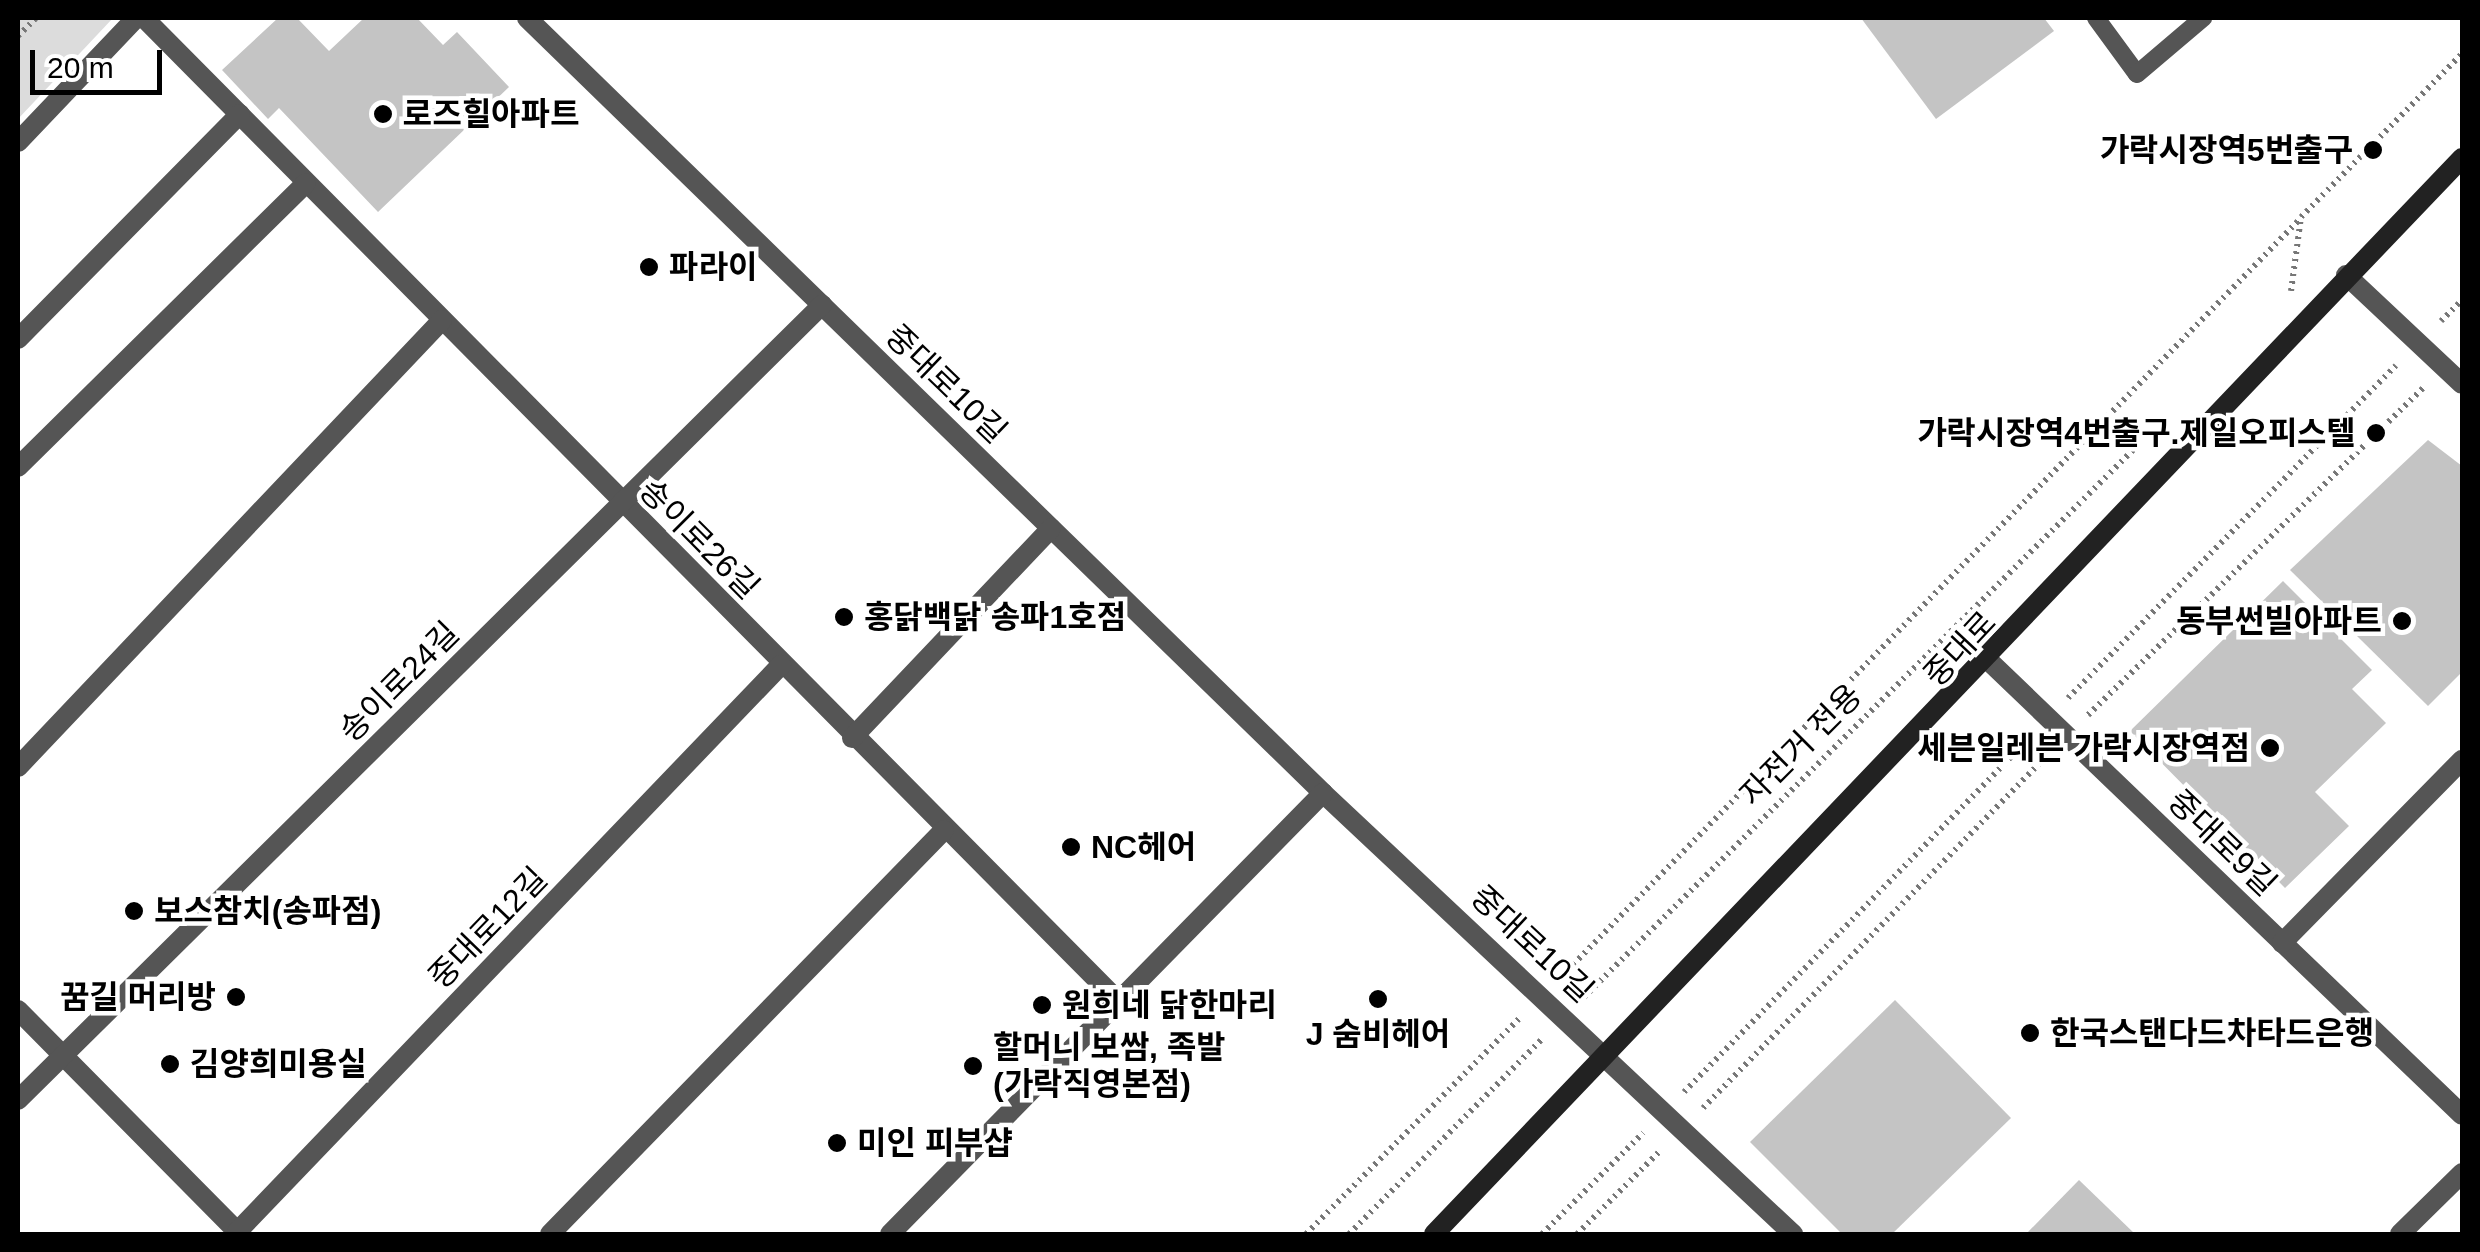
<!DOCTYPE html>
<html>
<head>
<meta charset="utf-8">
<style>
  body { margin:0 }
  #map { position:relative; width:2480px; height:1252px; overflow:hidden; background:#fff; font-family:Arial,"Noto Sans KR",sans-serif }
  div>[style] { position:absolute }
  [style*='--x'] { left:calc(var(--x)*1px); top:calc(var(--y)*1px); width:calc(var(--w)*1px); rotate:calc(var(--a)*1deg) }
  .green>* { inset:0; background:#dcdcdc }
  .building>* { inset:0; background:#c4c4c4 }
  .path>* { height:6px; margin-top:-3px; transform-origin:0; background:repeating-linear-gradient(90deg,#777 0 2.5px,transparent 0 7.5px) }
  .lane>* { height:18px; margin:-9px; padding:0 9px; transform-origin:9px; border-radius:9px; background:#555 }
  .street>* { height:20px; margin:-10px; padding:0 10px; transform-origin:10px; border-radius:10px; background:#555 }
  .secondary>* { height:20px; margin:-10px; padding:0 10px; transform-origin:10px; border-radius:10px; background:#222 }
  .dots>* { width:28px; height:28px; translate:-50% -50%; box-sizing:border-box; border:5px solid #fff; border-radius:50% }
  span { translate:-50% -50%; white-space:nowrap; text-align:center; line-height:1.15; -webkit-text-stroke:9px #fff; paint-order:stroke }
  .poi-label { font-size:32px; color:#000; font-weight:700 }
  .left { translate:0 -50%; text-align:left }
  .right { translate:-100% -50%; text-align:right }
  .street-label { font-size:32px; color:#000 }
  .frame { position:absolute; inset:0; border:20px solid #000; pointer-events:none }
  .scale { position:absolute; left:30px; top:50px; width:132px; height:45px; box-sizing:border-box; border:5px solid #000; border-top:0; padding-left:12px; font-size:30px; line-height:35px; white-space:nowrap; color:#000; -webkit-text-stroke:8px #fff; paint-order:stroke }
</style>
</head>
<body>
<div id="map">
  <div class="green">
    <div style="clip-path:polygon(18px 18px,113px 18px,18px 119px)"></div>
  </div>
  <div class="building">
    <div style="clip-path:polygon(278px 18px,297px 18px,329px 51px,364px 18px,417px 18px,443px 45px,457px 32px,509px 87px,378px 212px,279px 108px,268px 119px,222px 70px)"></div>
    <div style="clip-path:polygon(1861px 18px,2044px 18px,2054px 31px,1936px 119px)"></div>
    <div style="clip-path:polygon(2428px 440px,2462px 466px,2462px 672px,2428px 706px,2290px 570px)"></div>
    <div style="clip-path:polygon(2283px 581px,2372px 670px,2352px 689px,2386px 723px,2315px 792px,2349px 826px,2285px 888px,2130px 731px)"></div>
    <div style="clip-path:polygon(1895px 1000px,2011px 1118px,1892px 1234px,1842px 1234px,1750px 1142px)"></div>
    <div style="clip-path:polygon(2079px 1180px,2135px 1234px,2026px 1234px)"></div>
  </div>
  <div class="path">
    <div style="--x:18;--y:36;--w:25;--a:-45"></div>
    <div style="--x:2291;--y:291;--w:75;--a:-82.3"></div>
    <div style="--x:2301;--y:217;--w:229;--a:-45.4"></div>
    <div style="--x:2441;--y:321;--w:30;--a:-45"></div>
    <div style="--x:2068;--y:698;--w:467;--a:-45.4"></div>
    <div style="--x:2088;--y:715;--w:468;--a:-44.3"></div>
    <div style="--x:1563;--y:975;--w:1057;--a:-45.73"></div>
    <div style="--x:1584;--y:997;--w:778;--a:-44.9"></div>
    <div style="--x:1684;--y:1092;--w:493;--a:-45.7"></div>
    <div style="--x:1703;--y:1108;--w:493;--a:-45.7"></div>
    <div style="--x:1306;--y:1234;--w:303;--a:-45.3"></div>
    <div style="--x:1349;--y:1234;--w:276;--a:-45.3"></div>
    <div style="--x:1542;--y:1234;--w:143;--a:-45"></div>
    <div style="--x:1577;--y:1234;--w:116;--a:-45"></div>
  </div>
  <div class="lane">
    <div style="--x:2096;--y:18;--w:69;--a:53.8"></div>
    <div style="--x:2137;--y:74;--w:87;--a:-40.3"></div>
  </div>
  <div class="street">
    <div style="--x:144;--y:18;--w:1385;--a:45.26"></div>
    <div style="--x:527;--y:18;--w:1111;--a:44.23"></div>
    <div style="--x:1323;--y:793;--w:645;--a:43.18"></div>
    <div style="--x:18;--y:142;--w:171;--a:-46.4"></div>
    <div style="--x:2346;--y:275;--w:159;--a:43.2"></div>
    <div style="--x:18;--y:339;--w:316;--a:-45.4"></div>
    <div style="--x:18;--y:467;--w:404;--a:-44.6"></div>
    <div style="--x:1990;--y:662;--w:654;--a:43.82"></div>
    <div style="--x:852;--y:738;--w:289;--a:-46.5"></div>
    <div style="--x:18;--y:767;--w:616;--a:-46.51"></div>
    <div style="--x:2282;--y:943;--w:257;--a:-45.5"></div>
    <div style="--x:18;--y:1010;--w:315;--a:45.3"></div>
    <div style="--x:18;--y:1100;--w:1131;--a:-44.68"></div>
    <div style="--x:237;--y:1232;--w:786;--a:-46.19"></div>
    <div style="--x:550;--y:1234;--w:564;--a:-45.72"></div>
    <div style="--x:890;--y:1234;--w:618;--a:-45.52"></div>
    <div style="--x:2400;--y:1234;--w:87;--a:-44.5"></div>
  </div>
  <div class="secondary">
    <div style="--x:1434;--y:1234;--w:1488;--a:-46.31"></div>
  </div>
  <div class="dots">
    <div style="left:383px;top:114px;background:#000"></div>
    <div style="left:2373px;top:150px;background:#000"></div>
    <div style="left:649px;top:267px;background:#000"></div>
    <div style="left:2376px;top:433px;background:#000"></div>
    <div style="left:844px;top:617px;background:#000"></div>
    <div style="left:2402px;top:621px;background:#000"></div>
    <div style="left:2270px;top:748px;background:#000"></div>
    <div style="left:1071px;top:847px;background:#000"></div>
    <div style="left:134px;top:911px;background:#000"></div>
    <div style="left:236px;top:997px;background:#000"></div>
    <div style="left:1378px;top:999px;background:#000"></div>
    <div style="left:1042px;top:1005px;background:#000"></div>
    <div style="left:2030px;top:1033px;background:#000"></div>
    <div style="left:170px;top:1064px;background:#000"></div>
    <div style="left:973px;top:1066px;background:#000"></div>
    <div style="left:837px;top:1143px;background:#000"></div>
  </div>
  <div class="poi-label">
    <span class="left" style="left:403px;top:114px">로즈힐아파트</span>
    <span class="right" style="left:2353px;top:150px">가락시장역5번출구</span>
    <span class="left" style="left:669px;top:267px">파라이</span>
    <span class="right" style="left:2356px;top:433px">가락시장역4번출구.제일오피스텔</span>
    <span class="left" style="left:864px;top:617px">홍닭백닭 송파1호점</span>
    <span class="right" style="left:2382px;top:621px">동부썬빌아파트</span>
    <span class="right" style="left:2250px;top:748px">세븐일레븐 가락시장역점</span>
    <span class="left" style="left:1091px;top:847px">NC헤어</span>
    <span class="left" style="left:154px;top:911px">보스참치(송파점)</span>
    <span class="right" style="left:216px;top:997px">꿈길 머리방</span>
    <span class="left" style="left:1062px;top:1005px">원희네 닭한마리</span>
    <span class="left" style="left:2050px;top:1033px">한국스탠다드차타드은행</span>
    <span style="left:1378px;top:1034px">J 숨비헤어</span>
    <span class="left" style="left:993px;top:1066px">할머니 보쌈, 족발<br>(가락직영본점)</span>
    <span class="left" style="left:190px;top:1064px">김양희미용실</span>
    <span class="left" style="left:857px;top:1143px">미인 피부샵</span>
  </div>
  <div class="street-label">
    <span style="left:946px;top:384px;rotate:44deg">중대로10길</span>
    <span style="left:699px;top:539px;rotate:45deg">송이로26길</span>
    <span style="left:1960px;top:649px;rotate:-47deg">중대로</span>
    <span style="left:399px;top:682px;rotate:-45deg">송이로24길</span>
    <span style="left:1801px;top:745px;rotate:-45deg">자전거 전용</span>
    <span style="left:2222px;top:843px;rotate:44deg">중대로9길</span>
    <span style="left:488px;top:928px;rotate:-46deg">중대로12길</span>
    <span style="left:1532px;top:944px;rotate:43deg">중대로10길</span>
  </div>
  <div class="frame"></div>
  <div class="scale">20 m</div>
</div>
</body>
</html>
